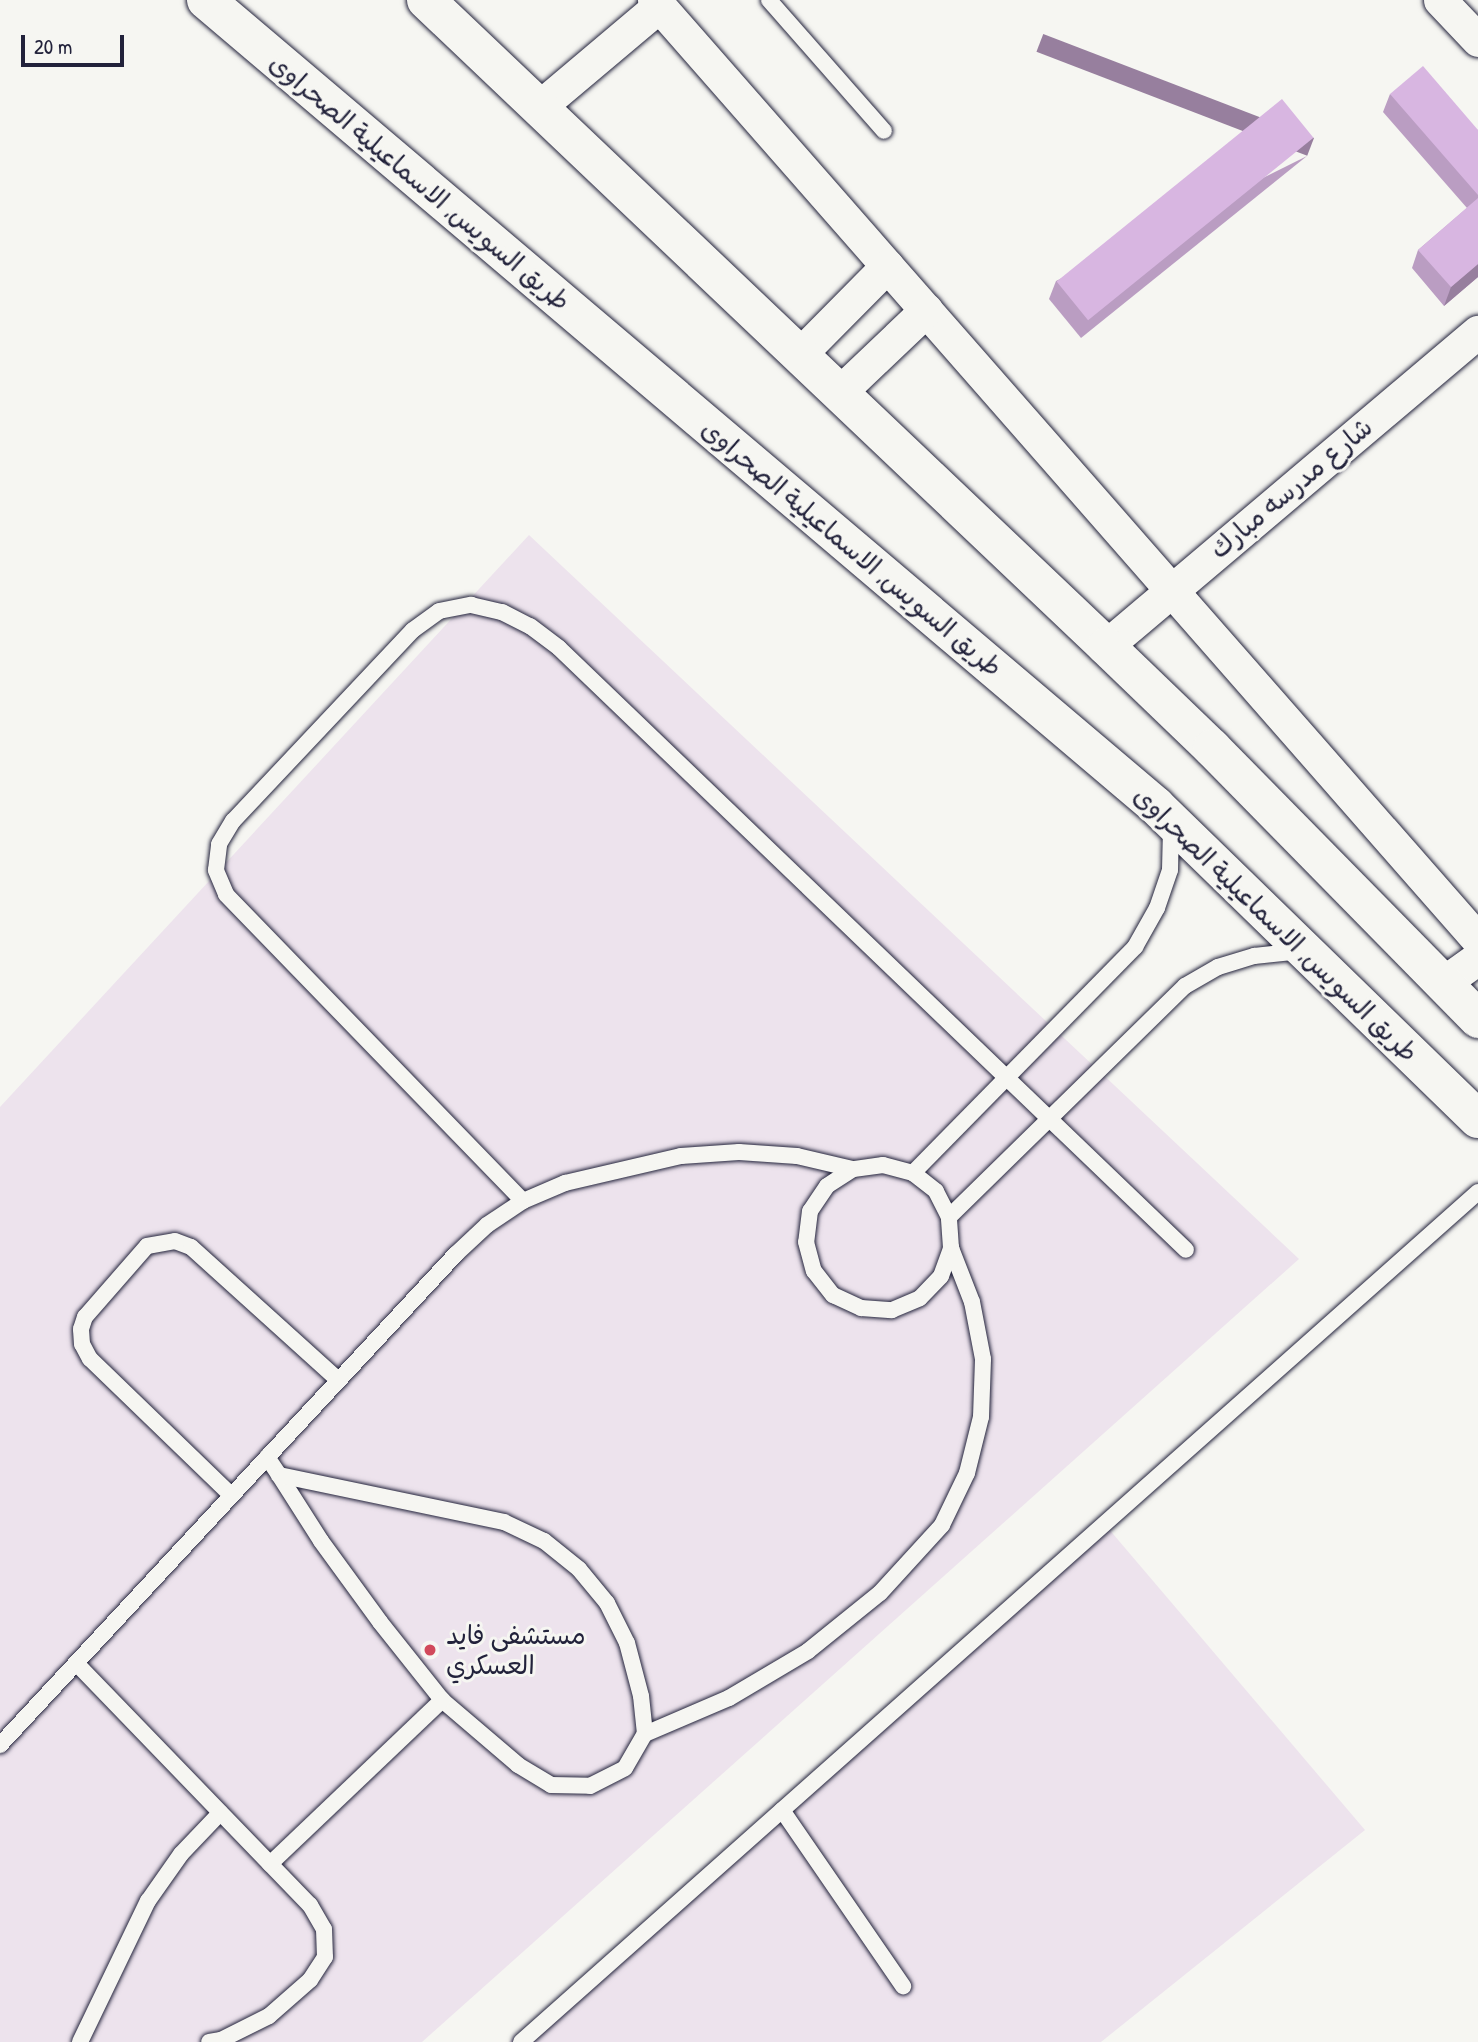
<!DOCTYPE html>
<html>
<head>
<meta charset="utf-8">
<style>
  body { margin:0 }
  #map { position:relative; width:1478px; height:2042px; overflow:hidden; background:#f6f6f2; font-family:"Patrick Hand","Playpen Sans Arabic",sans-serif }
  div>[style] { position:absolute }
  [style*='--x'] { left:calc(var(--x)*1px); top:calc(var(--y)*1px); width:calc(var(--w)*1px); rotate:calc(var(--a)*1deg) }
  .built>* { inset:0; background:#ede3ed }
  .roads { filter:drop-shadow(0 0 2px #22223b) drop-shadow(0 0 2px #22223b) }
  .service>* { height:16px; margin:-8px; padding:0 8px; transform-origin:8px; border-radius:8px; background:#f6f6f2 }
  .minor>* { height:33px; margin:-16.5px; padding:0 16.5px; transform-origin:16.5px; border-radius:16.5px; background:#f6f6f2 }
  .trunk>* { height:38px; margin:-19px; padding:0 19px; transform-origin:19px; border-radius:19px; background:#f6f6f2 }
  .wall>* { inset:0; background:#ba9dc2 }
  .shaded-wall>* { inset:0; background:#977f9e; transform-origin:0 0 }
  .building>* { inset:0; background:#d8b6e1; transform-origin:0 0 }
  .dots>* { width:19px; height:19px; translate:-50% -50%; box-sizing:border-box; border:4px solid #f6f6f2; border-radius:50% }
  span { translate:-50% -50%; white-space:nowrap; text-align:center; line-height:1.15; -webkit-text-stroke:6px #f6f6f2; paint-order:stroke }
  .street-label { font-size:26px; color:#22223b }
  .poi-label { font-size:26px; color:#22223b }
  .left { translate:0 -50%; text-align:left }
  .scale { position:absolute; left:21px; top:35px; width:103px; height:32px; box-sizing:border-box; border:4px solid #22223b; border-top:0; padding-left:9px; font-size:21px; line-height:24px; white-space:nowrap; color:#22223b; -webkit-text-stroke:5px #f6f6f2; paint-order:stroke }
</style>
</head>
<body>
<div id="map">
  <div class="built">
    <div style="clip-path:polygon(529px 535px,1299px 1259px,422px 2042px,0 2042px,0 1107px)"></div>
    <div style="clip-path:polygon(1108px 1528px,1365px 1830px,1101px 2042px,509px 2042px)"></div>
  </div>
  <div class="roads">
    <div class="service">
      <div style="--x:769;--y:0;--w:174;--a:48.7"></div>
      <div style="--x:913;--y:1173;--w:317;--a:-45.5"></div>
      <div style="--x:1135;--y:947;--w:45;--a:-60.6"></div>
      <div style="--x:1157;--y:908;--w:40;--a:-71.1"></div>
      <div style="--x:1170;--y:870;--w:41;--a:-88.6"></div>
      <div style="--x:523;--y:1201;--w:427;--a:-134.1"></div>
      <div style="--x:226;--y:894;--w:26;--a:-113"></div>
      <div style="--x:216;--y:870;--w:26;--a:-83"></div>
      <div style="--x:219;--y:844;--w:27;--a:-59"></div>
      <div style="--x:233;--y:821;--w:262;--a:-46.7"></div>
      <div style="--x:413;--y:630;--w:32;--a:-36"></div>
      <div style="--x:439;--y:611;--w:33;--a:-11"></div>
      <div style="--x:471;--y:605;--w:32;--a:13"></div>
      <div style="--x:502;--y:612;--w:31;--a:27"></div>
      <div style="--x:530;--y:626;--w:36;--a:37"></div>
      <div style="--x:559;--y:648;--w:869;--a:43.83"></div>
      <div style="--x:949;--y:1217;--w:330;--a:-44.4"></div>
      <div style="--x:1185;--y:986;--w:38;--a:-30"></div>
      <div style="--x:1218;--y:967;--w:38;--a:-17"></div>
      <div style="--x:1254;--y:956;--w:38;--a:-6"></div>
      <div style="--x:1292;--y:952;--w:8;--a:30"></div>
      <div style="--x:267;--y:1457;--w:22;--a:56"></div>
      <div style="--x:279;--y:1475;--w:78;--a:57.5"></div>
      <div style="--x:321;--y:1541;--w:100;--a:53.9"></div>
      <div style="--x:380;--y:1622;--w:100;--a:51.5"></div>
      <div style="--x:442;--y:1700;--w:100;--a:40.5"></div>
      <div style="--x:518;--y:1765;--w:39;--a:31"></div>
      <div style="--x:551;--y:1785;--w:39;--a:1"></div>
      <div style="--x:590;--y:1786;--w:39;--a:-27"></div>
      <div style="--x:625;--y:1768;--w:39;--a:-60"></div>
      <div style="--x:645;--y:1734;--w:38;--a:-96"></div>
      <div style="--x:641;--y:1696;--w:55;--a:-104.8"></div>
      <div style="--x:627;--y:1643;--w:45;--a:-116.6"></div>
      <div style="--x:607;--y:1603;--w:44;--a:-129.5"></div>
      <div style="--x:579;--y:1569;--w:45;--a:-141.3"></div>
      <div style="--x:544;--y:1541;--w:44;--a:-154.6"></div>
      <div style="--x:504;--y:1522;--w:230;--a:-168.2"></div>
      <div style="--x:231;--y:1495;--w:196;--a:-136"></div>
      <div style="--x:90;--y:1359;--w:17;--a:-118"></div>
      <div style="--x:82;--y:1344;--w:15;--a:-94"></div>
      <div style="--x:81;--y:1329;--w:13;--a:-72"></div>
      <div style="--x:85;--y:1317;--w:94;--a:-48.9"></div>
      <div style="--x:147;--y:1246;--w:28;--a:-10"></div>
      <div style="--x:175;--y:1241;--w:17;--a:21"></div>
      <div style="--x:191;--y:1247;--w:198;--a:42.1"></div>
      <div style="--x:76;--y:1663;--w:337;--a:46"></div>
      <div style="--x:310;--y:1905;--w:28;--a:60"></div>
      <div style="--x:324;--y:1929;--w:28;--a:88"></div>
      <div style="--x:325;--y:1957;--w:27;--a:123"></div>
      <div style="--x:310;--y:1980;--w:55;--a:138.7"></div>
      <div style="--x:269;--y:2016;--w:54;--a:153.4"></div>
      <div style="--x:221;--y:2040;--w:12;--a:171"></div>
      <div style="--x:645;--y:1734;--w:91;--a:-23.2"></div>
      <div style="--x:729;--y:1698;--w:92;--a:-30.7"></div>
      <div style="--x:808;--y:1651;--w:92;--a:-38.9"></div>
      <div style="--x:880;--y:1593;--w:92;--a:-47.6"></div>
      <div style="--x:942;--y:1525;--w:58;--a:-64.3"></div>
      <div style="--x:967;--y:1473;--w:58;--a:-76"></div>
      <div style="--x:981;--y:1417;--w:58;--a:-88"></div>
      <div style="--x:983;--y:1359;--w:58;--a:-100.9"></div>
      <div style="--x:972;--y:1302;--w:58;--a:-111.3"></div>
      <div style="--x:951;--y:1248;--w:31;--a:-94"></div>
      <div style="--x:949;--y:1217;--w:29;--a:-117"></div>
      <div style="--x:936;--y:1191;--w:29;--a:-142"></div>
      <div style="--x:913;--y:1173;--w:31;--a:-165"></div>
      <div style="--x:883;--y:1165;--w:30;--a:172"></div>
      <div style="--x:853;--y:1169;--w:31;--a:147"></div>
      <div style="--x:827;--y:1186;--w:30;--a:124"></div>
      <div style="--x:810;--y:1211;--w:31;--a:97"></div>
      <div style="--x:806;--y:1242;--w:30;--a:75"></div>
      <div style="--x:814;--y:1271;--w:31;--a:52"></div>
      <div style="--x:833;--y:1295;--w:31;--a:25"></div>
      <div style="--x:861;--y:1308;--w:31;--a:4"></div>
      <div style="--x:892;--y:1310;--w:30;--a:-23"></div>
      <div style="--x:920;--y:1298;--w:30;--a:-46"></div>
      <div style="--x:941;--y:1276;--w:30;--a:-70"></div>
      <div style="--x:0;--y:1745;--w:670;--a:-47.12"></div>
      <div style="--x:456;--y:1254;--w:42;--a:-43.1"></div>
      <div style="--x:487;--y:1225;--w:43;--a:-33.7"></div>
      <div style="--x:523;--y:1201;--w:46;--a:-23.2"></div>
      <div style="--x:565;--y:1183;--w:119;--a:-13.1"></div>
      <div style="--x:681;--y:1156;--w:58;--a:-3.9"></div>
      <div style="--x:739;--y:1152;--w:58;--a:3.9"></div>
      <div style="--x:797;--y:1156;--w:57;--a:13.1"></div>
      <div style="--x:782;--y:1810;--w:214;--a:55.5"></div>
      <div style="--x:270;--y:1864;--w:238;--a:-43.6"></div>
      <div style="--x:80;--y:2042;--w:157;--a:-64.3"></div>
      <div style="--x:148;--y:1901;--w:57;--a:-54.9"></div>
      <div style="--x:181;--y:1854;--w:57;--a:-46.4"></div>
      <div style="--x:521;--y:2042;--w:1280;--a:-41.61"></div>
    </div>
    <div class="minor">
      <div style="--x:654;--y:0;--w:1250;--a:48.76"></div>
      <div style="--x:1440;--y:0;--w:55;--a:46.5"></div>
      <div style="--x:538;--y:108;--w:158;--a:-40.1"></div>
      <div style="--x:800;--y:354;--w:124;--a:-45.3"></div>
      <div style="--x:840;--y:392;--w:119;--a:-43.6"></div>
      <div style="--x:1106;--y:646;--w:487;--a:-40.2"></div>
      <div style="--x:1443;--y:983;--w:43;--a:-35.5"></div>
    </div>
    <div class="trunk">
      <div style="--x:206;--y:0;--w:1246;--a:40.31"></div>
      <div style="--x:1156;--y:806;--w:449;--a:44.2"></div>
      <div style="--x:426;--y:0;--w:938;--a:43.53"></div>
      <div style="--x:1106;--y:646;--w:147;--a:43.9"></div>
      <div style="--x:1212;--y:748;--w:380;--a:45.5"></div>
    </div>
  </div>
  <div class="wall">
    <div style="clip-path:polygon(1390px 94px,1478px 130px,1478px 277px,1444px 306px,1412px 268px,1418px 250px,1467px 208px,1383px 112px)"></div>
    <div style="clip-path:polygon(1307px 156px,1081px 338px,1049px 299px,1056px 281px)"></div>
  </div>
  <div class="shaded-wall">
    <div style="left:1314px;top:138px;width:19px;height:290px;rotate:111deg"></div>
    <div style="clip-path:polygon(1478px 264px,1478px 277px,1444px 306px,1451px 287px)"></div>
  </div>
  <div class="building">
    <div style="clip-path:polygon(1423px 66px,1478px 130px,1478px 195px,1390px 94px)"></div>
    <div style="left:1282px;top:99px;width:50px;height:290px;rotate:51deg"></div>
    <div style="clip-path:polygon(1478px 198px,1478px 264px,1451px 287px,1418px 250px)"></div>
  </div>
  <div class="dots">
    <div style="left:430px;top:1650px;background:#d1495b"></div>
  </div>
  <div class="street-label">
    <span style="left:420px;top:182px;rotate:40deg">طريق السويس, الاسماعيلية الصحراوى</span>
    <span style="left:1291px;top:488px;rotate:-40deg">شارع مدرسه مبارك</span>
    <span style="left:852px;top:548px;rotate:40deg">طريق السويس, الاسماعيلية الصحراوى</span>
    <span style="left:1276px;top:924px;rotate:44deg">طريق السويس, الاسماعيلية الصحراوى</span>
  </div>
  <div class="poi-label">
    <span class="left" style="left:446px;top:1650px">مستشفى فايد<br>العسكري</span>
  </div>
  <div class="scale">20 m</div>
</div>
</body>
</html>
